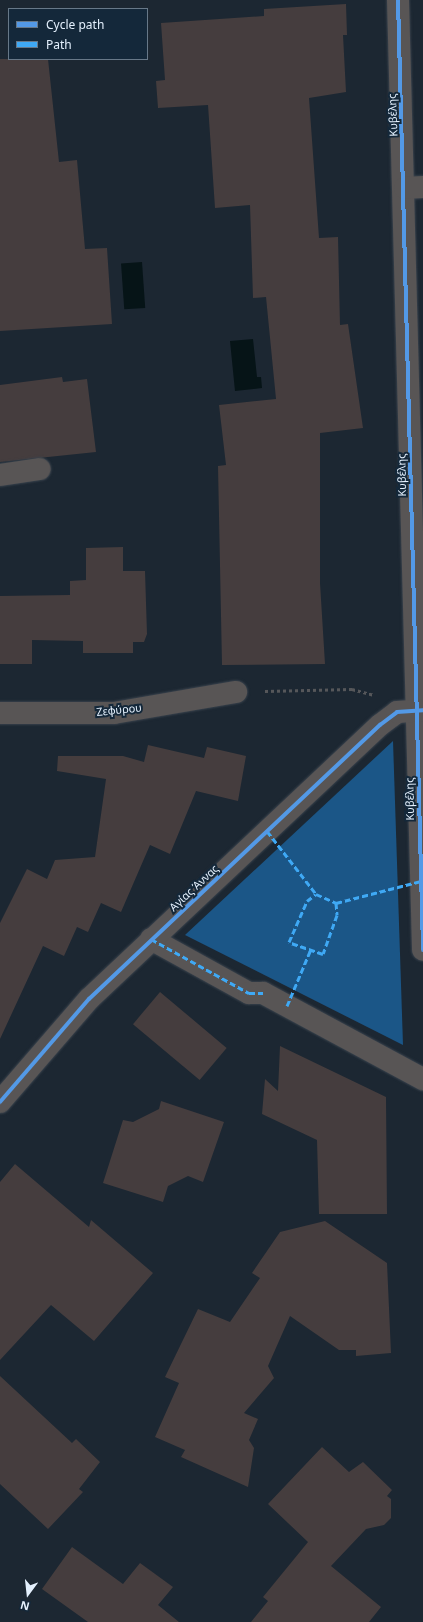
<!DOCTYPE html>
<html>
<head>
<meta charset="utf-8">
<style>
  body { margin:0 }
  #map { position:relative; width:423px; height:1622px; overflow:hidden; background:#1c2732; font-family:"Noto Sans",sans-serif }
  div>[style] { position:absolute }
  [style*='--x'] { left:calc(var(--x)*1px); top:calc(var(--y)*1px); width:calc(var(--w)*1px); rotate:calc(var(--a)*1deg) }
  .forest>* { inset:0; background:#1b5687 }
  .water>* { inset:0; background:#061417; transform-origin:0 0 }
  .building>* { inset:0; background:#453d3e; transform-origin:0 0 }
  .path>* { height:2.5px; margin-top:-1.25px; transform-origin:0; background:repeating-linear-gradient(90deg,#56575a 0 3px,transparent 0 6px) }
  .roads { filter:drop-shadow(0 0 1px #3a434d) drop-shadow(0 0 1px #3a434d) }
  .minor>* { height:22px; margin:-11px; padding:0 11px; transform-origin:11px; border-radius:11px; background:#585555 }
  .quiet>* { height:3px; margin-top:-1.5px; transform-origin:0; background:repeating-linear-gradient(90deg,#3fa9f5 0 6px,transparent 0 9px) }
  .cycleway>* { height:4px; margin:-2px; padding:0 2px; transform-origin:2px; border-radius:2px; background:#5399e6 }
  span { translate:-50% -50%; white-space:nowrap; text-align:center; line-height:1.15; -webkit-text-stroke:4px #14283a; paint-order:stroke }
  .street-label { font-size:11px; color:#e4f0fd }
  .legend { position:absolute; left:8px; top:8px; width:140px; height:52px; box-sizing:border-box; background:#14283a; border:1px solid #677888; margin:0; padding:5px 7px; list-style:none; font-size:12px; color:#e4f0fd }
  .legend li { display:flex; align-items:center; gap:8px; height:20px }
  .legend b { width:20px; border:1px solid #677888 }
  .north { position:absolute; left:8px; top:1574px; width:40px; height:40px; -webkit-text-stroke:3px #14283a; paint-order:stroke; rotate:195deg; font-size:11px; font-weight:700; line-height:16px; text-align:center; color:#e4f0fd }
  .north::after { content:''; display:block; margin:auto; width:14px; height:18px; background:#e4f0fd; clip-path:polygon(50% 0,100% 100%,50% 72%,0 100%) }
</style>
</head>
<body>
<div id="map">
  <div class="forest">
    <div style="clip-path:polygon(393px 741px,403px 1045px,185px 935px)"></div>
  </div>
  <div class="water">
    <div style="left:142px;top:262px;width:46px;height:21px;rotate:86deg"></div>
    <div style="clip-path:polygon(253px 339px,257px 377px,261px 377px,262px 388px,235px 391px,230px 341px)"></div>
  </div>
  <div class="building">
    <div style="clip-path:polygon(346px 4px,347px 35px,343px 35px,346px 92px,309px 98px,319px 238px,338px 237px,340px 325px,348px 324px,363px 428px,320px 433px,320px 583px,325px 664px,222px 665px,218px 466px,226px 465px,219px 405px,276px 399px,266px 297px,253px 298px,250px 205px,215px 208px,208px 105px,158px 108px,156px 81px,165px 80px,161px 23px,264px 16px,264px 9px)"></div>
    <div style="clip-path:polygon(0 59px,48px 59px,59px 162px,77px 160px,85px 249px,107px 248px,112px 324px,0 331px)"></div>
    <div style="clip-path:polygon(62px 377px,63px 382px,87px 379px,96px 452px,0 462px,0 385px)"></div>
    <div style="clip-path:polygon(123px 547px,123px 571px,145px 571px,147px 634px,144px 642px,133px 642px,133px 653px,83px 653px,83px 641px,32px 640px,32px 664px,0 664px,0 596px,70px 595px,70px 581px,86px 580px,86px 548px)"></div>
    <div style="clip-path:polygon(148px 745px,204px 758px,207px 747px,246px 756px,238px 801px,196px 791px,170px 854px,150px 845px,121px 912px,101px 903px,88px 932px,77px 927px,64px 956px,43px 946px,0 1039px,0 923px,27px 869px,47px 879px,55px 860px,95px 857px,106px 779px,57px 771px,58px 756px,123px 756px,144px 762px)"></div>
    <div style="left:160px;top:992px;width:87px;height:42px;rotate:40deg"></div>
    <div style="clip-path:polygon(280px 1046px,386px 1097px,387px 1214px,319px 1214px,317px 1140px,262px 1114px,265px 1079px,278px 1091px)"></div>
    <div style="clip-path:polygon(161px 1101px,224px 1122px,203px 1182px,188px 1176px,168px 1186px,163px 1202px,103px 1183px,123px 1120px,133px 1122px,159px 1109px)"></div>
    <div style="clip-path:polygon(15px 1164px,89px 1227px,91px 1220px,153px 1273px,94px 1341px,51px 1305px,0 1360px,0 1182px)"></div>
    <div style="clip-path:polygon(325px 1221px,387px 1263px,391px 1353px,356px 1356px,356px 1350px,339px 1350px,290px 1316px,268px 1366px,274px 1378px,244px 1413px,258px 1419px,249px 1440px,254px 1448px,248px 1487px,181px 1457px,185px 1450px,155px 1437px,179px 1383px,165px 1377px,198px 1309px,230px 1322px,260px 1278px,252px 1273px,280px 1232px)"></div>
    <div style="clip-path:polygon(0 1376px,72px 1443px,76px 1439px,100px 1462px,79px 1489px,83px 1492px,48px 1529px,0 1484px)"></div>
    <div style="clip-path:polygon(322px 1447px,349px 1472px,363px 1462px,392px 1490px,387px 1496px,391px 1499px,391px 1518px,384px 1525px,366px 1529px,331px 1566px,381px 1607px,369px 1622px,251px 1622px,268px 1601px,263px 1597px,308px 1542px,268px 1504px)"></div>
    <div style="clip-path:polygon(72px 1547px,123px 1584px,140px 1563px,173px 1587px,158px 1605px,179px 1622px,88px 1622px,42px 1589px)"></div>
  </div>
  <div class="path">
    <div style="--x:265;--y:691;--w:87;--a:-1.3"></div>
    <div style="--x:352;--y:689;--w:23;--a:15"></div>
  </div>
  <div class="roads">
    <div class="minor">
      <div style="--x:398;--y:0;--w:950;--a:88.49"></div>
      <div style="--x:405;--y:188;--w:18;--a:-3"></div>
      <div style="--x:0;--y:475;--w:40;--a:-8.5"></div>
      <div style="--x:0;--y:713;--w:114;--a:0"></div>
      <div style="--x:114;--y:713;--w:124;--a:-9.8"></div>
      <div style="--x:151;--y:939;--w:112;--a:28.9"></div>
      <div style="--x:249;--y:993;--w:14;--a:0"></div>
      <div style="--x:263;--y:993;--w:182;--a:28.3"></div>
      <div style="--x:0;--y:1102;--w:136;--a:-49.2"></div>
      <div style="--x:89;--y:999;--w:400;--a:-43.3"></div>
      <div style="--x:380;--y:725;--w:21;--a:-37"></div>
      <div style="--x:397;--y:712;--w:26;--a:-4"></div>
    </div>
  </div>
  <div class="quiet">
    <div style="--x:267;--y:831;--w:80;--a:52.1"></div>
    <div style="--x:316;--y:894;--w:22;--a:24"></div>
    <div style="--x:336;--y:903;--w:12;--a:85"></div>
    <div style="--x:337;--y:915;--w:41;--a:109.7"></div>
    <div style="--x:323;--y:954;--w:36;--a:-161"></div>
    <div style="--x:289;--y:942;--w:45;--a:-66.3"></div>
    <div style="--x:307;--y:901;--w:11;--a:-38"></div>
    <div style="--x:336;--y:903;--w:88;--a:-14.5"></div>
    <div style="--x:151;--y:939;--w:112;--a:28.9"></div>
    <div style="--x:249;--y:993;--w:14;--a:0"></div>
    <div style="--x:287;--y:1006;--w:62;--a:-67.2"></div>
  </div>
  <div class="cycleway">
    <div style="--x:398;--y:0;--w:950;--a:88.49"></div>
    <div style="--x:0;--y:1102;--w:136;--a:-49.2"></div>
    <div style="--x:89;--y:999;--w:400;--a:-43.3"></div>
    <div style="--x:380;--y:725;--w:21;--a:-37"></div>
    <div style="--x:397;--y:712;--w:26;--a:-4"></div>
  </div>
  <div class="street-label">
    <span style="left:393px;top:115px;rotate:-92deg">Κυβέλης</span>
    <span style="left:402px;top:475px;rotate:-91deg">Κυβέλης</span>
    <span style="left:119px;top:710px;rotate:-6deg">Ζεφύρου</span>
    <span style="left:410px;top:799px;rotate:-91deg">Κυβέλης</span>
    <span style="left:194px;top:888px;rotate:-43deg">Αγίας Άννας</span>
  </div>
  <ul class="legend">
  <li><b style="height:5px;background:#5399e6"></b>Cycle path</li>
  <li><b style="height:5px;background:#3fa9f5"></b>Path</li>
  </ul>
  <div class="north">N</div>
</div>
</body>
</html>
